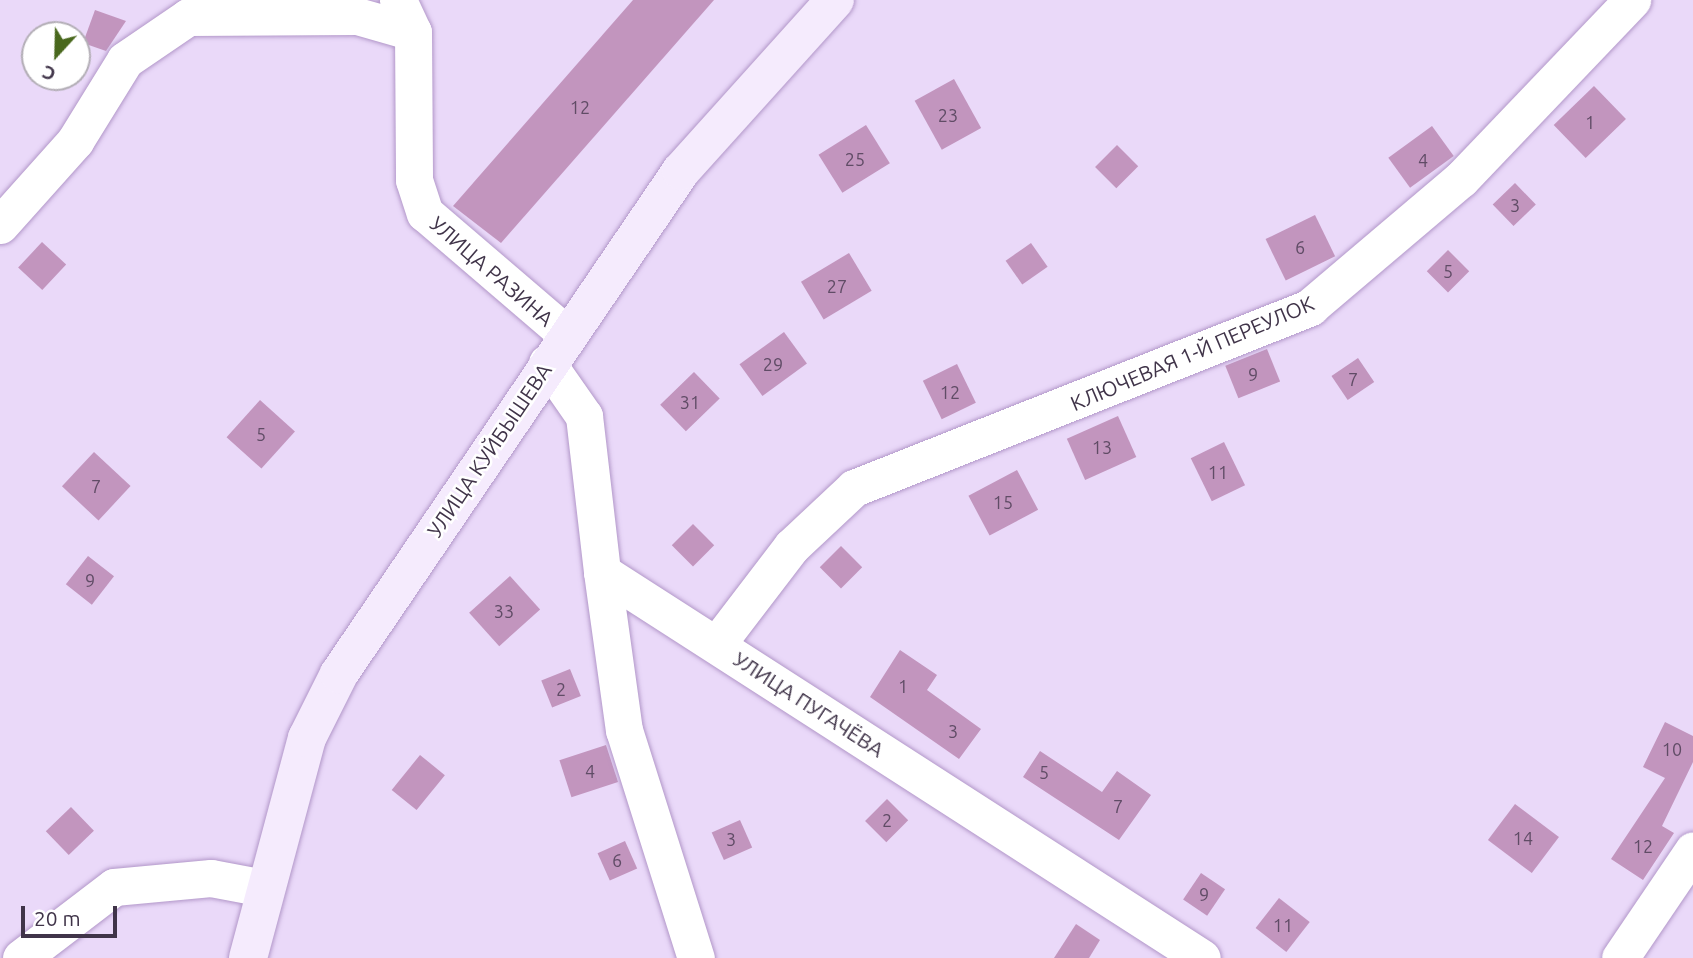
<!DOCTYPE html>
<html>
<head>
<meta charset="utf-8">
<style>
  body { margin:0 }
  #map { position:relative; width:1693px; height:958px; overflow:hidden; background:#ead9f9; font-family:Ubuntu,sans-serif }
  div>[style] { position:absolute }
  [style*='--x'] { left:calc(var(--x)*1px); top:calc(var(--y)*1px); width:calc(var(--w)*1px); rotate:calc(var(--a)*1deg) }
  .building>* { inset:0; background:#c295be; transform-origin:0 0 }
  .roads { filter:drop-shadow(0 0 2px #b297c9) drop-shadow(0 0 2px #b297c9) }
  .minor>* { height:37px; margin:-18.5px; padding:0 18.5px; transform-origin:18.5px; border-radius:18.5px; background:#fff }
  .secondary>* { height:38px; margin:-19px; padding:0 19px; transform-origin:19px; border-radius:19px; background:#f5ebfd }
  span { translate:-50% -50%; white-space:nowrap; text-align:center; line-height:1.15; -webkit-text-stroke:5px #fff; paint-order:stroke }
  .number-label { font-size:18px; color:#604c66 }
  .number-label span { -webkit-text-stroke-width:0 }
  .street-label { font-size:21px; color:#403449 }
  .north { position:absolute; left:21px; top:21px; width:70px; height:70px; box-sizing:border-box; background:#fff; border:2px solid #b3aeb6; border-radius:50%; rotate:202deg; font-size:19px; font-weight:700; line-height:28px; text-align:center; color:#403449 }
  .north::after { content:''; display:block; margin:auto; width:24px; height:32px; background:#49681d; clip-path:polygon(50% 0,100% 100%,50% 72%,0 100%) }
  .scale { position:absolute; left:21px; top:906px; width:96px; height:32px; box-sizing:border-box; border:4px solid #403449; border-top:0; padding-left:9px; font-size:21px; line-height:24px; white-space:nowrap; color:#403449; -webkit-text-stroke:5px #fff; paint-order:stroke }
</style>
</head>
<body>
<div id="map">
  <div class="building">
    <div style="clip-path:polygon(633px 0,714px 0,501px 243px,453px 206px)"></div>
    <div style="clip-path:polygon(95px 10px,126px 21px,106px 51px,83px 43px)"></div>
    <div style="left:954px;top:79px;width:56px;height:45px;rotate:61deg"></div>
    <div style="left:1594px;top:86px;width:46px;height:56px;rotate:46deg"></div>
    <div style="left:866px;top:125px;width:45px;height:56px;rotate:58deg"></div>
    <div style="left:1432px;top:126px;width:37px;height:54px;rotate:54deg"></div>
    <div style="left:1117px;top:145px;width:30px;height:31px;rotate:45deg"></div>
    <div style="left:1515px;top:183px;width:30px;height:31px;rotate:46deg"></div>
    <div style="left:1315px;top:215px;width:46px;height:55px;rotate:64deg"></div>
    <div style="left:42px;top:242px;width:33px;height:35px;rotate:43deg"></div>
    <div style="left:1031px;top:243px;width:29px;height:31px;rotate:55deg"></div>
    <div style="left:1448px;top:250px;width:30px;height:30px;rotate:45deg"></div>
    <div style="left:849px;top:253px;width:44px;height:56px;rotate:59deg"></div>
    <div style="left:784px;top:332px;width:39px;height:55px;rotate:54deg"></div>
    <div style="left:1267px;top:349px;width:35px;height:45px;rotate:68deg"></div>
    <div style="left:1358px;top:358px;width:29px;height:32px;rotate:56deg"></div>
    <div style="left:957px;top:364px;width:43px;height:38px;rotate:64deg"></div>
    <div style="left:694px;top:372px;width:37px;height:47px;rotate:46deg"></div>
    <div style="left:260px;top:400px;width:47px;height:50px;rotate:42deg"></div>
    <div style="left:1118px;top:416px;width:45px;height:56px;rotate:66deg"></div>
    <div style="left:1224px;top:442px;width:48px;height:37px;rotate:64deg"></div>
    <div style="left:94px;top:452px;width:50px;height:47px;rotate:43deg"></div>
    <div style="left:1017px;top:470px;width:45px;height:55px;rotate:62deg"></div>
    <div style="left:693px;top:524px;width:30px;height:30px;rotate:45deg"></div>
    <div style="left:841px;top:546px;width:30px;height:30px;rotate:45deg"></div>
    <div style="left:88px;top:556px;width:33px;height:36px;rotate:38deg"></div>
    <div style="left:510px;top:576px;width:45px;height:55px;rotate:48deg"></div>
    <div style="clip-path:polygon(900px 650px,937px 675px,927px 690px,981px 729px,959px 759px,870px 697px)"></div>
    <div style="left:570px;top:669px;width:29px;height:31px;rotate:68deg"></div>
    <div style="clip-path:polygon(1665px 722px,1693px 736px,1693px 762px,1662px 826px,1674px 833px,1643px 880px,1611px 859px,1665px 778px,1643px 767px)"></div>
    <div style="left:606px;top:745px;width:39px;height:49px;rotate:72deg"></div>
    <div style="clip-path:polygon(1040px 751px,1102px 792px,1117px 771px,1151px 795px,1119px 840px,1023px 777px)"></div>
    <div style="left:420px;top:755px;width:32px;height:45px;rotate:39deg"></div>
    <div style="left:887px;top:799px;width:30px;height:31px;rotate:45deg"></div>
    <div style="left:1515px;top:804px;width:55px;height:45px;rotate:37deg"></div>
    <div style="left:71px;top:807px;width:33px;height:35px;rotate:46deg"></div>
    <div style="left:740px;top:820px;width:30px;height:31px;rotate:66deg"></div>
    <div style="left:625px;top:841px;width:30px;height:30px;rotate:66deg"></div>
    <div style="left:1201px;top:873px;width:29px;height:32px;rotate:34deg"></div>
    <div style="left:1279px;top:898px;width:39px;height:38px;rotate:38deg"></div>
    <div style="clip-path:polygon(1076px 924px,1100px 940px,1089px 958px,1054px 958px)"></div>
  </div>
  <div class="roads">
    <div class="minor">
      <div style="--x:398;--y:0;--w:35;--a:65"></div>
      <div style="--x:413;--y:32;--w:148;--a:89.6"></div>
      <div style="--x:414;--y:180;--w:35;--a:72"></div>
      <div style="--x:425;--y:213;--w:186;--a:40.6"></div>
      <div style="--x:0;--y:225;--w:113;--a:-48.2"></div>
      <div style="--x:75;--y:141;--w:95;--a:-58.3"></div>
      <div style="--x:125;--y:60;--w:76;--a:-34.3"></div>
      <div style="--x:188;--y:17;--w:169;--a:-0.3"></div>
      <div style="--x:357;--y:16;--w:58;--a:15.9"></div>
      <div style="--x:547;--y:363;--w:65;--a:55.1"></div>
      <div style="--x:584;--y:416;--w:157;--a:83.4"></div>
      <div style="--x:602;--y:572;--w:713;--a:32.75"></div>
      <div style="--x:602;--y:572;--w:160;--a:82.1"></div>
      <div style="--x:624;--y:730;--w:239;--a:72.5"></div>
      <div style="--x:717;--y:644;--w:123;--a:-52.6"></div>
      <div style="--x:792;--y:546;--w:85;--a:-43.1"></div>
      <div style="--x:854;--y:488;--w:491;--a:-21.6"></div>
      <div style="--x:1310;--y:307;--w:198;--a:-40.3"></div>
      <div style="--x:1461;--y:179;--w:248;--a:-46.3"></div>
      <div style="--x:21;--y:958;--w:117;--a:-37.4"></div>
      <div style="--x:114;--y:887;--w:97;--a:-5.3"></div>
      <div style="--x:211;--y:878;--w:54;--a:10.7"></div>
      <div style="--x:1620;--y:958;--w:130;--a:-55.9"></div>
    </div>
    <div class="secondary">
      <div style="--x:248;--y:958;--w:228;--a:-75"></div>
      <div style="--x:307;--y:738;--w:72;--a:-63.4"></div>
      <div style="--x:339;--y:674;--w:608;--a:-55.79"></div>
      <div style="--x:681;--y:171;--w:230;--a:-48"></div>
    </div>
  </div>
  <div class="number-label">
    <span style="left:580px;top:107px">12</span>
    <span style="left:948px;top:115px">23</span>
    <span style="left:1590px;top:122px">1</span>
    <span style="left:855px;top:159px">25</span>
    <span style="left:1423px;top:160px">4</span>
    <span style="left:1515px;top:205px">3</span>
    <span style="left:1300px;top:247px">6</span>
    <span style="left:1448px;top:271px">5</span>
    <span style="left:837px;top:286px">27</span>
    <span style="left:773px;top:364px">29</span>
    <span style="left:1253px;top:374px">9</span>
    <span style="left:1353px;top:379px">7</span>
    <span style="left:950px;top:392px">12</span>
    <span style="left:690px;top:402px">31</span>
    <span style="left:261px;top:434px">5</span>
    <span style="left:1102px;top:447px">13</span>
    <span style="left:1218px;top:472px">11</span>
    <span style="left:96px;top:486px">7</span>
    <span style="left:1003px;top:502px">15</span>
    <span style="left:90px;top:580px">9</span>
    <span style="left:504px;top:611px">33</span>
    <span style="left:903px;top:686px">1</span>
    <span style="left:561px;top:689px">2</span>
    <span style="left:953px;top:731px">3</span>
    <span style="left:1672px;top:749px">10</span>
    <span style="left:590px;top:771px">4</span>
    <span style="left:1044px;top:772px">5</span>
    <span style="left:1118px;top:806px">7</span>
    <span style="left:887px;top:820px">2</span>
    <span style="left:1523px;top:838px">14</span>
    <span style="left:731px;top:839px">3</span>
    <span style="left:1643px;top:846px">12</span>
    <span style="left:617px;top:860px">6</span>
    <span style="left:1204px;top:894px">9</span>
    <span style="left:1283px;top:925px">11</span>
  </div>
  <div class="street-label">
    <span style="left:492px;top:271px;rotate:41deg">УЛИЦА РАЗИНА</span>
    <span style="left:1192px;top:353px;rotate:-23deg">КЛЮЧЕВАЯ 1-Й ПЕРЕУЛОК</span>
    <span style="left:489px;top:450px;rotate:-56deg">УЛИЦА КУЙБЫШЕВА</span>
    <span style="left:809px;top:704px;rotate:33deg">УЛИЦА ПУГАЧЁВА</span>
  </div>
  <div class="north">С</div>
  <div class="scale">20 m</div>
</div>
</body>
</html>
